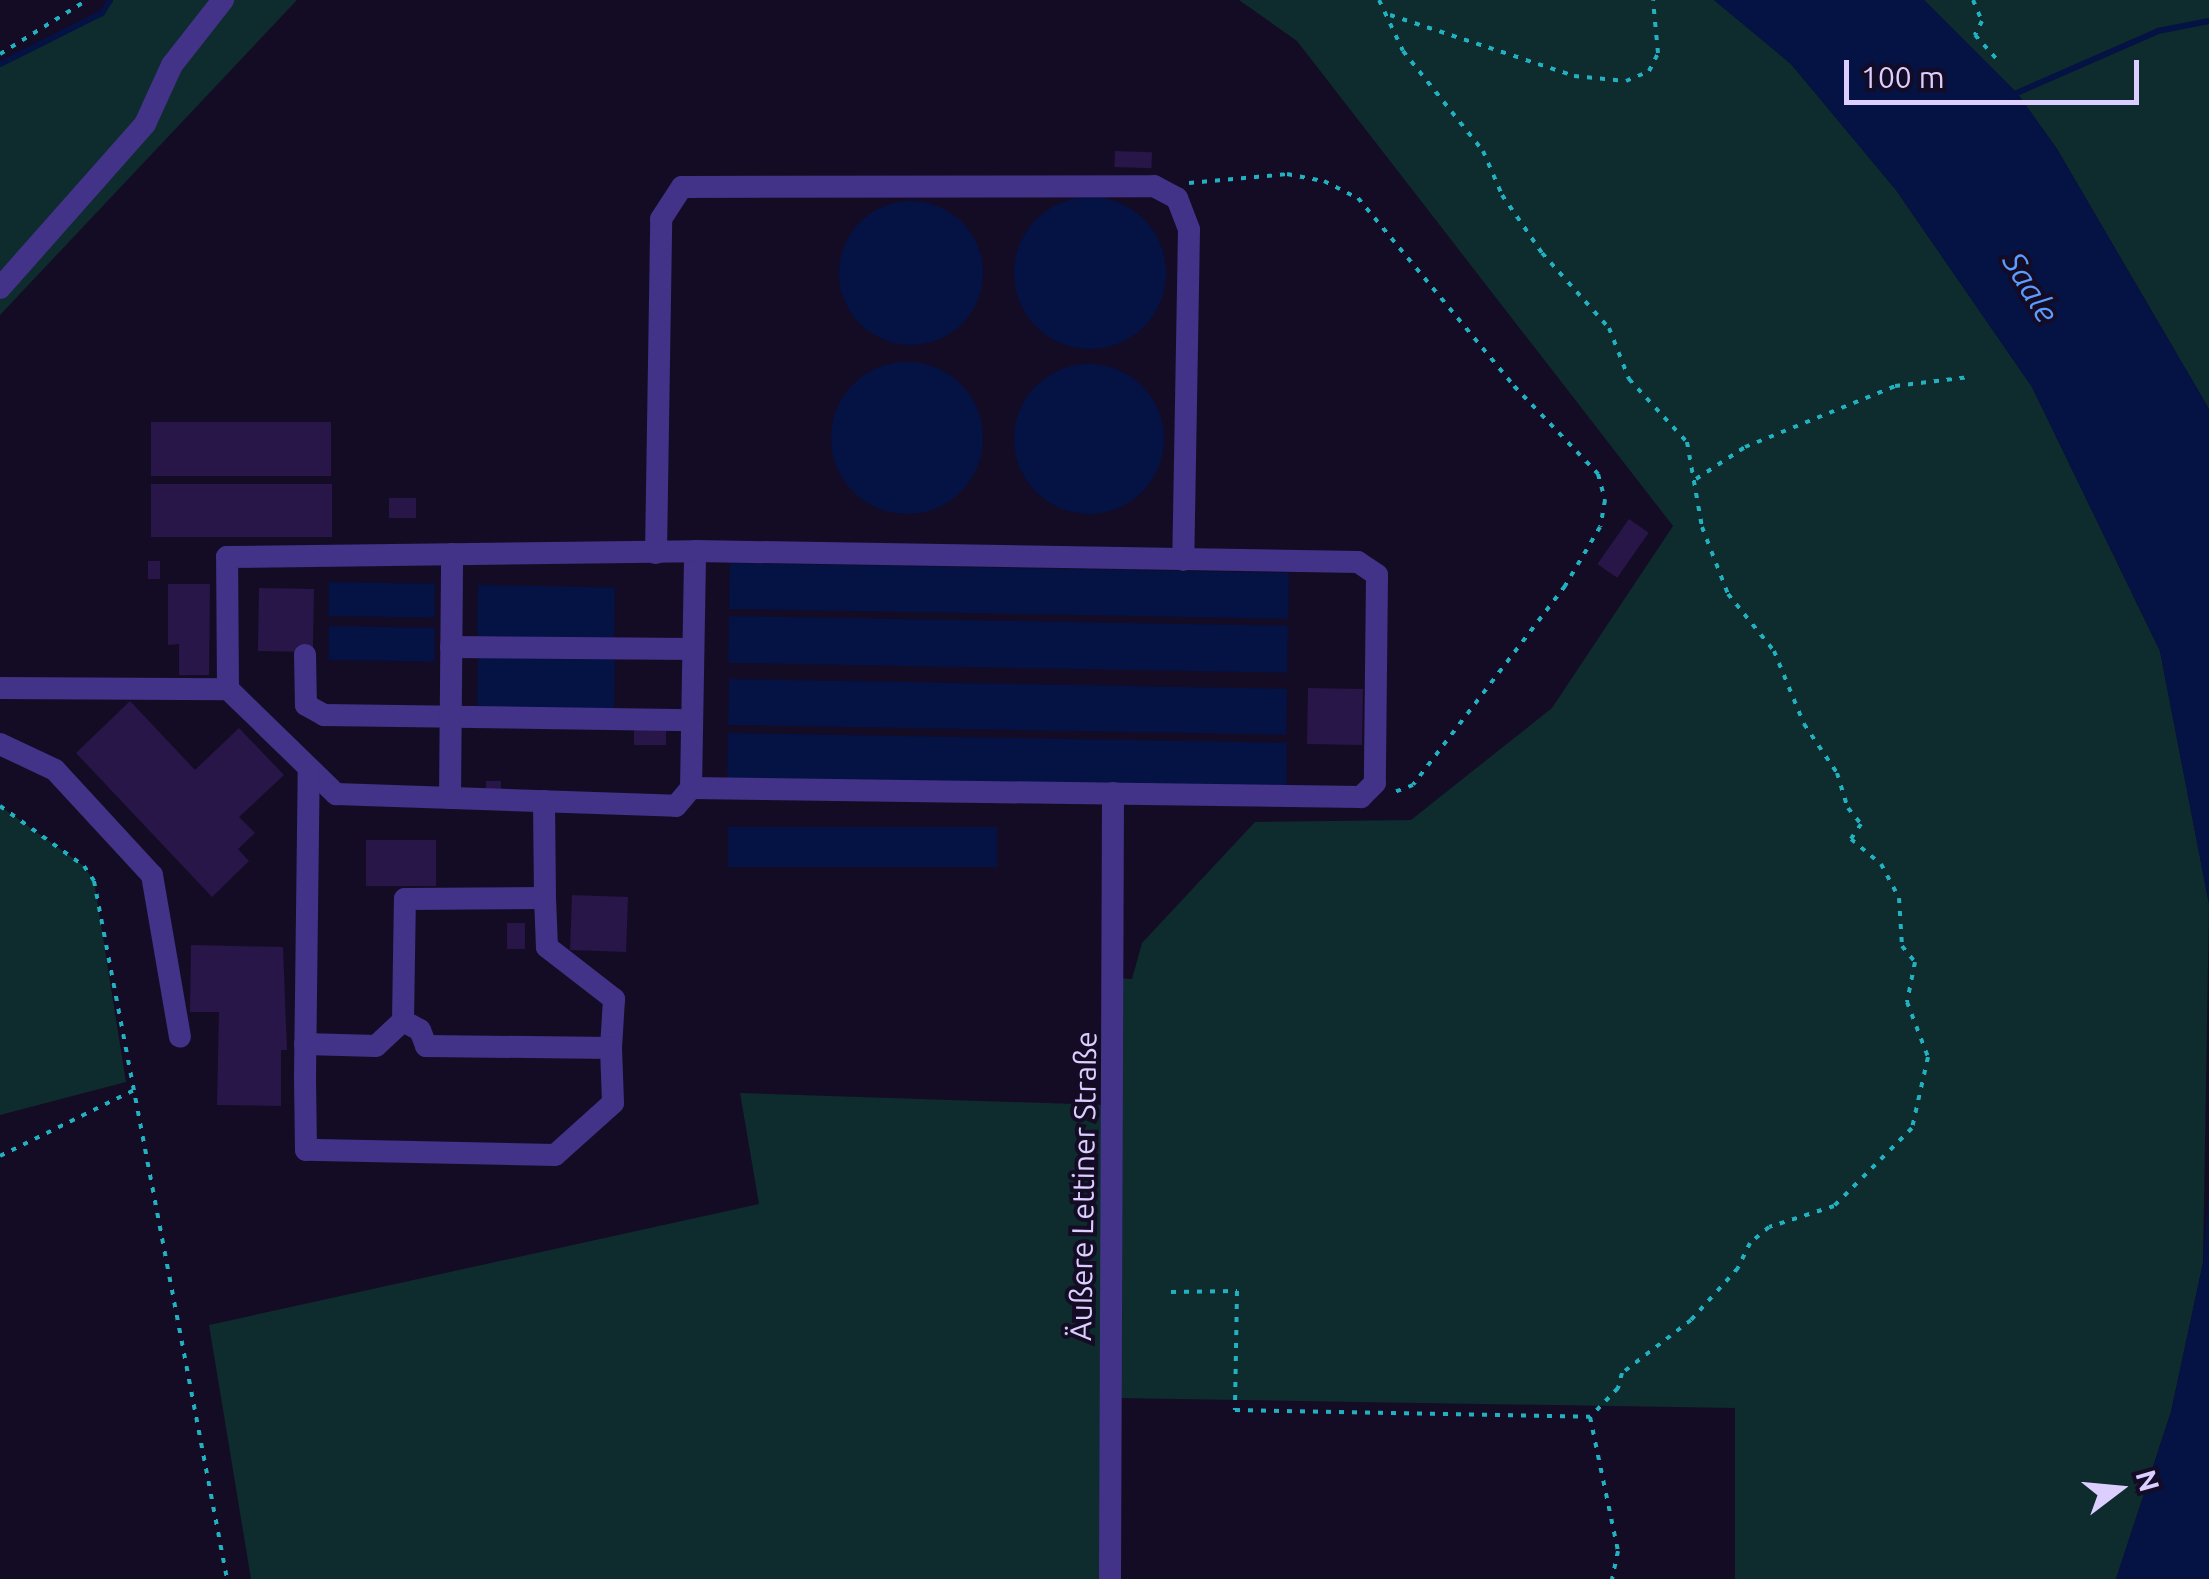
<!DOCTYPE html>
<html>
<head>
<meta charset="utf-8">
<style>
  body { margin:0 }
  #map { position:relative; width:2209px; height:1579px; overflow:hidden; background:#140c24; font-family:Ubuntu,sans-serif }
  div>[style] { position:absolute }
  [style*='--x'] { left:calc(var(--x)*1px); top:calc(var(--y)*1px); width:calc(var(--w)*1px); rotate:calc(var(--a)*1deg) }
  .green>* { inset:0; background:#0e2b2e }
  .water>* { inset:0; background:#041244; transform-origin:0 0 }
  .round { border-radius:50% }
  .stream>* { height:6px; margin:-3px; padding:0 3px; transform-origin:3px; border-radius:3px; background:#041244 }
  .building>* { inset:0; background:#271647; transform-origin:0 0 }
  .path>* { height:4px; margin-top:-2px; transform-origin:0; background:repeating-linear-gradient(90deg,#22b1c0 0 5px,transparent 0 13px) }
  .minor>* { height:22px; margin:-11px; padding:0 11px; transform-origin:11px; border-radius:11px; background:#423288 }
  span { translate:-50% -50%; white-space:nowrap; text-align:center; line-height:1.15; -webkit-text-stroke:8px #140c24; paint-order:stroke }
  .street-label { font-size:30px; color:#dcceff }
  .water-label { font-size:32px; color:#5c9bff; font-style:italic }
  .north { position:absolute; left:2069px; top:1439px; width:100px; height:100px; -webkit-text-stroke:8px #140c24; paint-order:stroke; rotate:74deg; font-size:28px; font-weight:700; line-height:40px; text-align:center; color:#dcceff }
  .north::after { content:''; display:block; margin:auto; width:35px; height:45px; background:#dcceff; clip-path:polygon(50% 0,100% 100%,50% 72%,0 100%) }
  .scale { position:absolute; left:1844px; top:60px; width:295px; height:45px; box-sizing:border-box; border:5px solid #dcceff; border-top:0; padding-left:12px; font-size:30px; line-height:35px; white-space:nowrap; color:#dcceff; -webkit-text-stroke:8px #140c24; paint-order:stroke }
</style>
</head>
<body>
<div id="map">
  <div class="green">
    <div style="clip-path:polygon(110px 0,297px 0,0 315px,0 64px,102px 13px)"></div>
    <div style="clip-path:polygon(1239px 0,1714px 0,1791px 64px,1896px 190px,2032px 387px,2160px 651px,2209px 904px,2203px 1263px,2171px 1412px,2116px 1579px,1735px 1579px,1735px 1408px,1115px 1398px,1106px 1579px,251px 1579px,209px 1325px,759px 1204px,740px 1093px,1105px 1105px,1115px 978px,1132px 979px,1142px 943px,1255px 822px,1411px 820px,1552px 708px,1673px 526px,1297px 41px)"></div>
    <div style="clip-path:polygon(1924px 0,2209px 0,2209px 409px,2057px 149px,2017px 93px)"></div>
    <div style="clip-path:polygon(0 806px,84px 866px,94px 881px,126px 1082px,0 1115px)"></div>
  </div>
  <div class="water">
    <div style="clip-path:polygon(1714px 0,1924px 0,2017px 93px,2057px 149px,2209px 409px,2209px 904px,2160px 651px,2032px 387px,1896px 190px,1791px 64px)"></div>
    <div class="round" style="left:1014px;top:197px;width:152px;height:152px"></div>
    <div class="round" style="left:839px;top:201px;width:144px;height:144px"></div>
    <div class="round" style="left:831px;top:362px;width:152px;height:152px"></div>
    <div class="round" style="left:1014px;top:364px;width:150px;height:150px"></div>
    <div style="left:730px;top:563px;width:559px;height:46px;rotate:1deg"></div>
    <div style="left:329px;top:582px;width:106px;height:34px;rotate:1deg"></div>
    <div style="left:478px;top:585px;width:137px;height:56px;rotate:1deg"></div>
    <div style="left:729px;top:616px;width:559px;height:47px;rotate:1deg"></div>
    <div style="left:329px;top:626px;width:106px;height:34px;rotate:1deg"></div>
    <div style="left:478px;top:655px;width:137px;height:57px;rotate:1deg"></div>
    <div style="left:729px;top:679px;width:558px;height:46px;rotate:1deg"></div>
    <div style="left:728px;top:733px;width:559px;height:47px;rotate:1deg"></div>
    <div style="left:728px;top:827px;width:269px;height:40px"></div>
    <div style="clip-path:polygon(2209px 1189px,2209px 1579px,2116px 1579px,2171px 1412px,2203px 1263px)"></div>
  </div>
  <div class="stream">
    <div style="--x:0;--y:64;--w:114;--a:-26.6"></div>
    <div style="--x:102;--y:13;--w:15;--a:-58"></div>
    <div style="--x:2010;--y:96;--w:162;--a:-23.7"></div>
    <div style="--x:2158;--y:31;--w:52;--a:-11.1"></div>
  </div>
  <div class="building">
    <div style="left:1115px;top:151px;width:37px;height:16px;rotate:2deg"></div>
    <div style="left:151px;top:422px;width:180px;height:54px"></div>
    <div style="left:151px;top:484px;width:181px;height:53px"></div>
    <div style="left:389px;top:498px;width:27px;height:20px"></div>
    <div style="left:1629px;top:519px;width:24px;height:55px;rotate:35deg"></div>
    <div style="left:148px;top:561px;width:12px;height:18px"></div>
    <div style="clip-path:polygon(168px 584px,210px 584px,209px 675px,179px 675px,179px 644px,168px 645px)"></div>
    <div style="left:259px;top:588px;width:55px;height:63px;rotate:1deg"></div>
    <div style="left:1308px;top:688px;width:55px;height:56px;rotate:1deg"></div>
    <div style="clip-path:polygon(130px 701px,195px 770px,239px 728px,284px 775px,239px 817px,255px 833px,238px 849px,249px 861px,212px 897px,76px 753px)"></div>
    <div style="left:634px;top:727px;width:32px;height:18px"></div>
    <div style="left:486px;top:781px;width:15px;height:11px"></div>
    <div style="left:366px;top:840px;width:70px;height:46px"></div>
    <div style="left:572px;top:895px;width:56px;height:55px;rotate:2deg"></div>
    <div style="left:507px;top:923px;width:18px;height:26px"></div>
    <div style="clip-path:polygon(191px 945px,283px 947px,287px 1050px,281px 1050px,281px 1106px,217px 1105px,219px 1012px,190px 1012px)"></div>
  </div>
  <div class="path">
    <div style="--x:1379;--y:0;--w:56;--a:64.8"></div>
    <div style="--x:1403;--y:51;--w:128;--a:51.3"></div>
    <div style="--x:1483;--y:151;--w:48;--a:66.6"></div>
    <div style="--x:1502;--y:195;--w:70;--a:55.4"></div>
    <div style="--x:1542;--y:253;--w:101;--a:48.2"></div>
    <div style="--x:1609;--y:328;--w:55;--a:68.6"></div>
    <div style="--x:1629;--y:379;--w:86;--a:47.4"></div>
    <div style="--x:1687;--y:442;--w:86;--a:80"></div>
    <div style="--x:1702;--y:527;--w:72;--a:68.8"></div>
    <div style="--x:1728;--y:594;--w:73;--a:51.1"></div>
    <div style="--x:1774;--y:651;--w:79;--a:67.7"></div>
    <div style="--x:1804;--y:724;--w:59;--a:56"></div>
    <div style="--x:1837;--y:773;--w:37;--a:73"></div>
    <div style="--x:1848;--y:808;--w:21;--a:51"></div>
    <div style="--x:1861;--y:824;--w:18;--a:124"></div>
    <div style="--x:1851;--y:839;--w:39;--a:40"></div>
    <div style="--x:1881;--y:864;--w:38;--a:62"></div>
    <div style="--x:1899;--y:898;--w:48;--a:86.4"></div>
    <div style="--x:1902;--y:946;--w:21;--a:51"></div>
    <div style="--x:1915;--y:962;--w:41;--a:101.3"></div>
    <div style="--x:1907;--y:1002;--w:59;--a:69.1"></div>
    <div style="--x:1928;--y:1057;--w:73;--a:102.7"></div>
    <div style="--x:1912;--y:1128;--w:110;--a:135"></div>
    <div style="--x:1834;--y:1206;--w:68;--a:162.1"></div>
    <div style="--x:1769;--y:1227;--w:25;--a:140"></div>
    <div style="--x:1750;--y:1243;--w:28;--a:116"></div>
    <div style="--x:1738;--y:1268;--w:70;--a:132.1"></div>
    <div style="--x:1691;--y:1320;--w:87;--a:142.5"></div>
    <div style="--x:1622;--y:1373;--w:16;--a:105"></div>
    <div style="--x:1618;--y:1388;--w:40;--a:134"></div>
    <div style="--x:1973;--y:0;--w:23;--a:67"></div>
    <div style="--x:1982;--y:21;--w:16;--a:117"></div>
    <div style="--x:1975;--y:35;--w:38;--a:48"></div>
    <div style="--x:1390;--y:15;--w:194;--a:18.3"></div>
    <div style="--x:1574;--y:76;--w:52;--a:5.5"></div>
    <div style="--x:1626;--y:81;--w:25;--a:-23"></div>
    <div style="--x:1649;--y:71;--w:20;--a:-63"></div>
    <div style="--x:1658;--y:53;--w:53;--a:-95.4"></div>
    <div style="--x:0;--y:54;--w:102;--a:-31.8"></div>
    <div style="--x:1189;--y:183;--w:98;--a:-5.2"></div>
    <div style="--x:1287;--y:174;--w:38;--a:11"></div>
    <div style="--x:1324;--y:181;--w:38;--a:27"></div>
    <div style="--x:1358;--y:198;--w:244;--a:50.3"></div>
    <div style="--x:1514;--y:386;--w:122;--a:46.3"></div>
    <div style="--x:1598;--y:474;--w:27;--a:75"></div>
    <div style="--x:1605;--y:500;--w:27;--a:100"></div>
    <div style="--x:1600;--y:527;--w:69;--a:120.7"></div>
    <div style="--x:1565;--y:586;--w:250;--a:127.4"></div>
    <div style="--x:1413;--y:785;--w:25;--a:159"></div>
    <div style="--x:1696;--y:479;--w:59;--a:-33.1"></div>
    <div style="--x:1745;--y:447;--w:162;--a:-22.1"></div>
    <div style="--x:1895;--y:386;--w:75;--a:-6.9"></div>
    <div style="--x:0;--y:806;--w:103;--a:35.5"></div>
    <div style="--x:84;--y:866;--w:18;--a:56"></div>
    <div style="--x:94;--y:881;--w:711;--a:79.21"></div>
    <div style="--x:0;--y:1156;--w:149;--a:-26.2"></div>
    <div style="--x:1171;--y:1292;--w:66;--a:-0.9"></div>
    <div style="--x:1237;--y:1291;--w:119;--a:91"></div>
    <div style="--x:1235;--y:1410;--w:355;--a:1.1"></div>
    <div style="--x:1590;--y:1417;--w:137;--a:78.2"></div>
    <div style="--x:1618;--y:1551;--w:29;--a:102"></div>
  </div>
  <div class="minor">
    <div style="--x:0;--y:288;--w:219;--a:-48.5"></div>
    <div style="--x:145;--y:124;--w:65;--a:-65.4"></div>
    <div style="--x:172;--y:65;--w:83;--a:-51.9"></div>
    <div style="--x:656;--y:553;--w:334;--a:-89.1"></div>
    <div style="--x:661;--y:219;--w:38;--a:-57"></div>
    <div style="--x:682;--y:187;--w:472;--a:-0.1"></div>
    <div style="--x:1154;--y:186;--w:26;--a:28"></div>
    <div style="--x:1177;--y:198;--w:34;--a:69"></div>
    <div style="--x:1189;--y:230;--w:330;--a:91"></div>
    <div style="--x:451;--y:647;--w:242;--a:0.5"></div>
    <div style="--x:305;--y:655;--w:50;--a:88.9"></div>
    <div style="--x:306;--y:705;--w:21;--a:29"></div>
    <div style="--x:324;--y:715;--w:368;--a:0.8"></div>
    <div style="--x:0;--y:688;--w:228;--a:0.3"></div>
    <div style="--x:228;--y:689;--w:151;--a:44.2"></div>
    <div style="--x:336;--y:794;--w:340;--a:2"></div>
    <div style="--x:676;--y:806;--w:23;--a:-50"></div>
    <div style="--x:691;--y:788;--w:237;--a:-89"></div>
    <div style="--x:228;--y:689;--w:132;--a:-90.4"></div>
    <div style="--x:227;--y:557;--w:468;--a:-0.7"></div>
    <div style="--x:695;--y:551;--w:663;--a:0.95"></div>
    <div style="--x:1358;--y:562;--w:23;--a:34"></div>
    <div style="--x:1377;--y:575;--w:208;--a:90.6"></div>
    <div style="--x:1375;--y:783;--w:20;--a:135"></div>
    <div style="--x:1361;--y:797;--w:670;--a:-179.23"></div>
    <div style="--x:0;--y:744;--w:61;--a:25.3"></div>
    <div style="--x:55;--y:770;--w:143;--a:47.3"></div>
    <div style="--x:152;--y:875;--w:164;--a:80.2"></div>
    <div style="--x:450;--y:798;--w:244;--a:-89.5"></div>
    <div style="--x:545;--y:898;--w:49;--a:87.7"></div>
    <div style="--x:547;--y:947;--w:85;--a:37.8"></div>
    <div style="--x:614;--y:999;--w:49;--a:93.5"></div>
    <div style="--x:403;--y:1021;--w:122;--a:-89.1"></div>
    <div style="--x:405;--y:899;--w:140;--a:-0.4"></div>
    <div style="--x:545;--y:898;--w:97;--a:-90.6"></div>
    <div style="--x:305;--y:1044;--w:71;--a:1.6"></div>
    <div style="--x:376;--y:1046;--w:37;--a:-43"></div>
    <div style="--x:403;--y:1021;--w:19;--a:28"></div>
    <div style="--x:420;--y:1030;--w:17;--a:69"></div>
    <div style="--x:426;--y:1046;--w:185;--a:0.6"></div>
    <div style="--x:611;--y:1048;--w:55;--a:87.9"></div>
    <div style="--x:613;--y:1103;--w:78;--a:138.1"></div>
    <div style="--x:555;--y:1155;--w:249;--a:-178.8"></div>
    <div style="--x:306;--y:1150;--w:74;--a:-90.8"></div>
    <div style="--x:305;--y:1076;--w:308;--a:-89.3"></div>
    <div style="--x:1110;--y:1579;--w:786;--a:-89.78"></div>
  </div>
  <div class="street-label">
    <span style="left:1083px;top:1186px;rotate:-89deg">Äußere Lettiner Straße</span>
  </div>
  <div class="water-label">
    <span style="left:2031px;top:287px;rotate:59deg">Saale</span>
  </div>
  <div class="north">N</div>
  <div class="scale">100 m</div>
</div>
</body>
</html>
